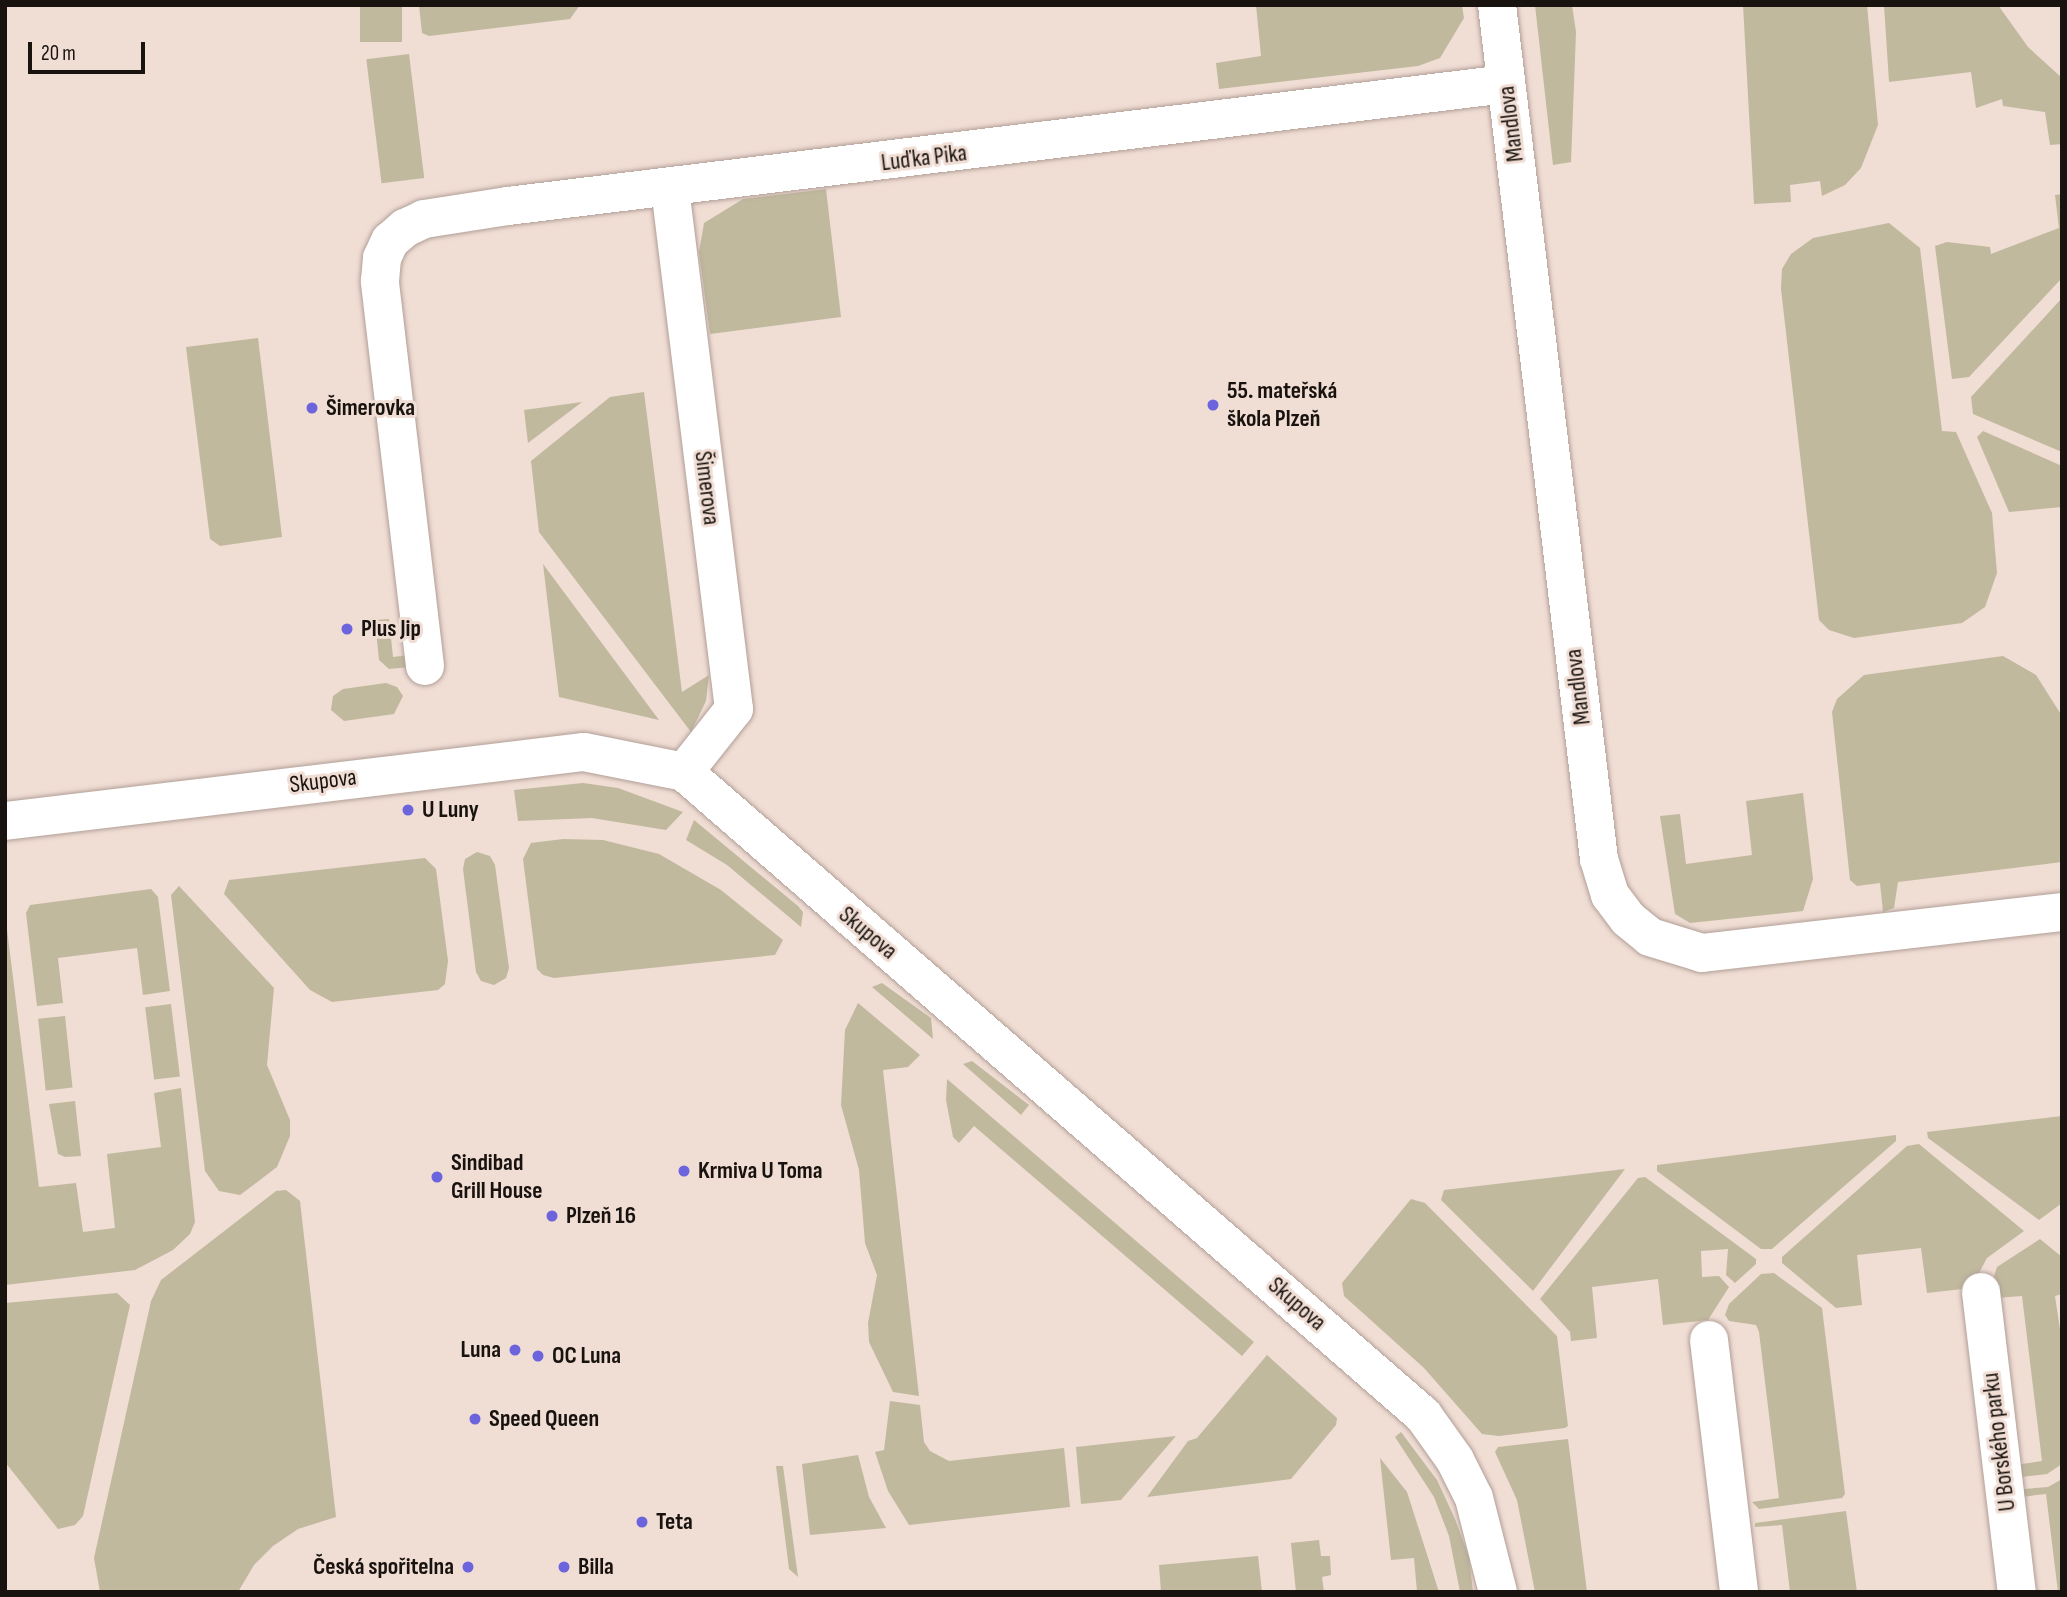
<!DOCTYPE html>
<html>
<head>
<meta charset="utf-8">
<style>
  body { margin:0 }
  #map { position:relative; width:2067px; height:1597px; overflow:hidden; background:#f0ddd4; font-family:"Sofia Sans Condensed",sans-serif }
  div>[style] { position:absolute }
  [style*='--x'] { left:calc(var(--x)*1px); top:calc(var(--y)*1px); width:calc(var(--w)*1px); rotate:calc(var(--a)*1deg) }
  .green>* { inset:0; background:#c0b99e; transform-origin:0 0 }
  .roads { filter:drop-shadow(0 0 2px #b19f97) drop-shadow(0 0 2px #b19f97) }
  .minor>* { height:38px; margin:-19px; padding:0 19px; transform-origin:19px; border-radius:19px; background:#fff }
  .dots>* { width:19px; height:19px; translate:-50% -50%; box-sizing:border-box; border:4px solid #f0ddd4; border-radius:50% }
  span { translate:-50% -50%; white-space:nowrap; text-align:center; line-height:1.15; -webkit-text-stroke:6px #f0ddd4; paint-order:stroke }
  .street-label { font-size:24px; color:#191310 }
  .poi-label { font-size:24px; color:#191310; font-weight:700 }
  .left { translate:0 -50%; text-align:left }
  .right { translate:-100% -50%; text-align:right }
  .frame { position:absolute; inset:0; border:7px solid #191310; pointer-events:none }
  .scale { position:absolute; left:28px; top:42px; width:117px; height:32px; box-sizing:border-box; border:4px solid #191310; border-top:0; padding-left:9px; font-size:21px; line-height:24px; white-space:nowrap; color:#191310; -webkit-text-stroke:5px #f0ddd4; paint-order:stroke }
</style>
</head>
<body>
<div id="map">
  <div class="green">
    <div style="left:360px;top:5px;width:42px;height:37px"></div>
    <div style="clip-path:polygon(419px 5px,580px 5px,570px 19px,429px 36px,422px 33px)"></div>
    <div style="clip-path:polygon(1256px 5px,1462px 5px,1464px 18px,1440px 58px,1418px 66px,1219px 89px,1216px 63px,1261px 56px)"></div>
    <div style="clip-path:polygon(1535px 5px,1572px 5px,1576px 32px,1571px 162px,1553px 165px)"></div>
    <div style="clip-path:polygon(1743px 5px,1867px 5px,1878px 125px,1861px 168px,1845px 185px,1822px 196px,1820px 181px,1790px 185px,1791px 202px,1754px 204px)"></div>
    <div style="clip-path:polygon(1998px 5px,2028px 47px,2062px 78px,2062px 144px,2050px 145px,2045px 112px,2003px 106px,2002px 99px,1976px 108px,1971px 72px,1889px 82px,1884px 5px)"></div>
    <div style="left:409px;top:54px;width:125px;height:43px;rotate:83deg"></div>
    <div style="clip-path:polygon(826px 189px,841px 317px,710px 334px,699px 252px,704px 223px,743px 199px)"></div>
    <div style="clip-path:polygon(2062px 194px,2062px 278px,1969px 377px,1952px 379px,1935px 246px,1947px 242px,1990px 247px,1991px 254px,2059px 228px,2055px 195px)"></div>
    <div style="clip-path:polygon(1889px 223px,1920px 248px,1942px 431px,1956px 432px,1992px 513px,1997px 573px,1985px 607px,1962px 623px,1854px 638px,1829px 630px,1819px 620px,1781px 289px,1782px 269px,1791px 254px,1813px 238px)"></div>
    <div style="clip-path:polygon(2062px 298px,2062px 452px,1973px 414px,1971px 397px)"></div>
    <div style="clip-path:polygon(258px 338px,282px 537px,220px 546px,210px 539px,186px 347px)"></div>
    <div style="clip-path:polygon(644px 392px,682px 692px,709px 675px,706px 701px,691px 732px,539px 532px,531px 461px,610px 397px)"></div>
    <div style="clip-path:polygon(582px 402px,528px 443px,524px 410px)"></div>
    <div style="clip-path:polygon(1983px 431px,2062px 466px,2062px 507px,2009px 512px,1977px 437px)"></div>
    <div style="clip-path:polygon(543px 564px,659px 720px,559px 697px)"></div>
    <div style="clip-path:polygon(389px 619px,393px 657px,409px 655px,410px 667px,389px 669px,379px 660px,375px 620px)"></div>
    <div style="clip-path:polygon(2003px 656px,2036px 675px,2062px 716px,2062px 862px,1898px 882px,1894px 908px,1883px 912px,1880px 883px,1857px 886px,1850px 880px,1832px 712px,1837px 699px,1864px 675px)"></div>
    <div style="clip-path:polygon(386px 683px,397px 687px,403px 696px,394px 714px,344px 721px,331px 710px,333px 696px,343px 689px)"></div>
    <div style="clip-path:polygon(583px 783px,618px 788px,683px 812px,666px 830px,592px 818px,518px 821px,514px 790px)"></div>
    <div style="clip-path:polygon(1803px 793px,1813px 879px,1803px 911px,1690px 923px,1675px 914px,1660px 816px,1680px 814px,1686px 864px,1752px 855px,1746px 801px)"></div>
    <div style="clip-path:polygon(694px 820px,798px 906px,803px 912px,801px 927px,727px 865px,686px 840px)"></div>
    <div style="clip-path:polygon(563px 839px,603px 840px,659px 854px,721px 890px,783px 940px,775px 955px,554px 978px,543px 975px,537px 969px,523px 859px,531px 843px)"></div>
    <div style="clip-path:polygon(477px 852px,490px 856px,495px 865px,509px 968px,506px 978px,494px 985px,481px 981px,476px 972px,463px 869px,465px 859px)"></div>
    <div style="clip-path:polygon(425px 858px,436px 869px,448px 961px,445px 984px,438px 990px,332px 1002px,310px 990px,224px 894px,229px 880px)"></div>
    <div style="clip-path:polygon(179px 886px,274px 988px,267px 1065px,290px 1120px,290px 1136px,277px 1167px,240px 1195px,219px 1191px,205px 1171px,171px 895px)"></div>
    <div style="clip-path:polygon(151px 889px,158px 897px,170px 991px,143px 995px,137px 948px,58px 958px,63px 1003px,37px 1006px,26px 913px,30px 905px)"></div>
    <div style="clip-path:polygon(5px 913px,39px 1187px,76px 1183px,83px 1232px,115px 1228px,107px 1154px,161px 1147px,154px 1093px,181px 1088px,195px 1222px,190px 1234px,173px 1250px,135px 1270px,5px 1285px)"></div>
    <div style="clip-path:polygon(882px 983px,931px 1018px,933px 1039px,872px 987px)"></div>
    <div style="clip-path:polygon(858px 1003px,920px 1055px,908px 1067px,883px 1070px,919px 1396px,893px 1392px,869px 1342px,868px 1323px,877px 1275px,865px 1243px,859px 1170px,841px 1105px,845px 1030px)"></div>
    <div style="left:171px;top:1004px;width:73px;height:26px;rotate:83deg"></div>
    <div style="left:65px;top:1016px;width:72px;height:27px;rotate:84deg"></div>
    <div style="clip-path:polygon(972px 1061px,1029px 1105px,1021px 1115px,963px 1064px)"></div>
    <div style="clip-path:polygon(947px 1079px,1254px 1342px,1242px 1356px,974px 1126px,959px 1143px,953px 1137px,946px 1100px)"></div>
    <div style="clip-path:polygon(75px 1101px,81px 1156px,65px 1157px,58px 1154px,49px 1104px)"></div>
    <div style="clip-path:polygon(2062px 1116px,2062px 1203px,2039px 1220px,1928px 1138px,1927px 1132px)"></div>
    <div style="clip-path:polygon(1896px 1135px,1896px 1141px,1772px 1249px,1761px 1249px,1657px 1171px,1657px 1165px)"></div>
    <div style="clip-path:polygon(1919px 1144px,2024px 1231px,1987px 1258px,1971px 1288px,1927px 1293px,1921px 1248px,1857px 1255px,1862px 1305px,1836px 1308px,1782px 1263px,1782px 1257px,1907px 1146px)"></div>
    <div style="clip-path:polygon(1625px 1169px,1533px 1291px,1441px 1200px,1444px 1190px)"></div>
    <div style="clip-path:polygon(1645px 1177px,1756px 1259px,1756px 1264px,1735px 1283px,1726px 1275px,1728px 1249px,1701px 1251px,1702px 1277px,1719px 1276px,1729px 1287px,1708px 1320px,1663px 1325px,1658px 1279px,1592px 1287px,1597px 1338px,1571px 1341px,1570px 1332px,1540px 1299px,1638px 1178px)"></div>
    <div style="clip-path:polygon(286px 1190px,300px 1201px,336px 1517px,298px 1529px,273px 1546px,254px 1565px,238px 1592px,100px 1592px,94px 1558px,151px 1301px,161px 1280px,276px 1191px)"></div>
    <div style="clip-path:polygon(1411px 1199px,1425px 1203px,1557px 1336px,1568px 1426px,1565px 1428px,1499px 1436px,1482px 1434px,1424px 1368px,1344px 1296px,1342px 1283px)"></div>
    <div style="clip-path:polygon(2040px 1239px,2062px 1257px,2062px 1294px,2055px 1296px,2062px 1343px,2062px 1464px,2047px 1474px,2021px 1477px,2015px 1465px,2042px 1461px,2022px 1296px,1996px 1298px,1994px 1276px,1997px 1267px)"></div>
    <div style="clip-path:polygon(1774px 1273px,1822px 1308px,1845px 1494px,1842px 1498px,1759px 1509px,1752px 1502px,1779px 1498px,1759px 1332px,1756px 1325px,1729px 1321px,1725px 1315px,1729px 1304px,1761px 1274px)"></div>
    <div style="clip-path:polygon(117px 1293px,130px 1305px,83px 1516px,75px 1525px,58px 1529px,5px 1462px,5px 1303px)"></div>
    <div style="clip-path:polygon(1267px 1355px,1337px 1418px,1336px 1425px,1291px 1479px,1147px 1497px,1188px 1441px,1197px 1438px)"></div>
    <div style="clip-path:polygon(890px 1401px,920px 1405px,924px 1442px,930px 1451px,949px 1461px,1064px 1448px,1070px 1507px,909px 1525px,888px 1491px,875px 1452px,884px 1450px)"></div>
    <div style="clip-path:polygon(1401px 1432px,1437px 1480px,1455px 1519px,1469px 1557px,1473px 1592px,1460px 1592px,1449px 1536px,1434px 1497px,1395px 1437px)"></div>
    <div style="clip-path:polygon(1176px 1436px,1121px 1500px,1081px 1504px,1076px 1447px)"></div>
    <div style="clip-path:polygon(1568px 1439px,1587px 1592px,1535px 1592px,1517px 1500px,1495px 1452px,1498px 1447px)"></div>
    <div style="clip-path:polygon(858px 1455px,869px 1497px,886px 1528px,810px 1535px,802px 1464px)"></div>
    <div style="clip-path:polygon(1380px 1458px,1407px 1492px,1439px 1592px,1417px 1592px,1414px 1558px,1391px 1560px)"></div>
    <div style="clip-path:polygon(776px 1466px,783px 1466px,798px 1577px,789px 1569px)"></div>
    <div style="clip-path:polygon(2062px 1479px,2062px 1592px,2058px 1592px,2046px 1494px,2020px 1497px,2024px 1489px,2048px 1487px)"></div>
    <div style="clip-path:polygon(1846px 1511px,1857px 1592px,1790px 1592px,1782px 1525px,1755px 1527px,1755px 1523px)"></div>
    <div style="clip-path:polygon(1319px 1540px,1321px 1556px,1330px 1556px,1331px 1575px,1322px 1577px,1324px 1592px,1296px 1592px,1291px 1543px)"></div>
    <div style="clip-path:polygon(1258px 1556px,1262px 1592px,1161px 1592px,1159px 1565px)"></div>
  </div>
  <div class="roads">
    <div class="minor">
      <div style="--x:1497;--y:5;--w:860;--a:83.19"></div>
      <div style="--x:1599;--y:859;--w:38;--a:73"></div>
      <div style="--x:1610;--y:895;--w:30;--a:53"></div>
      <div style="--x:1628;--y:919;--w:28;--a:39"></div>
      <div style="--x:1650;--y:937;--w:54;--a:17.1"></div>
      <div style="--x:1702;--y:953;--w:362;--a:-6.5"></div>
      <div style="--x:670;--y:188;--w:525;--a:83"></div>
      <div style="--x:734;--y:709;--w:80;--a:128.4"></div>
      <div style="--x:425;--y:666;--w:388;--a:-96.7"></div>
      <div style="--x:380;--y:281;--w:23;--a:-85"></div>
      <div style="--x:382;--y:258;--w:19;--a:-65"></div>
      <div style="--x:390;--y:241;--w:20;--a:-41"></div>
      <div style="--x:405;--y:228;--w:21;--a:-25"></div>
      <div style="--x:424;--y:219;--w:85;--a:-8.8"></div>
      <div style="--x:508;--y:206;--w:1005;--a:-6.97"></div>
      <div style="--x:5;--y:821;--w:583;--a:-6.8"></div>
      <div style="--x:584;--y:752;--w:102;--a:11.3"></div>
      <div style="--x:684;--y:772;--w:980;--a:41.03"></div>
      <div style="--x:1423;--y:1415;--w:55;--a:54.6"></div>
      <div style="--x:1455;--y:1460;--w:42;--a:63.4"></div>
      <div style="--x:1474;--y:1498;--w:97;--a:75.7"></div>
      <div style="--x:1981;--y:1292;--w:302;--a:83.2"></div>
      <div style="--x:1709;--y:1340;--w:254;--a:83.2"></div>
    </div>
  </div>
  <div class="dots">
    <div style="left:1213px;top:405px;background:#6b64dd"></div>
    <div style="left:312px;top:408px;background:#6b64dd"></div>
    <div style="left:347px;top:629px;background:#6b64dd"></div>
    <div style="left:408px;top:810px;background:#6b64dd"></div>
    <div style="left:684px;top:1171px;background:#6b64dd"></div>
    <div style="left:437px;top:1177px;background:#6b64dd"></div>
    <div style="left:552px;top:1216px;background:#6b64dd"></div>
    <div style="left:515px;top:1350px;background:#6b64dd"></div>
    <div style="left:538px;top:1356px;background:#6b64dd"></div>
    <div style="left:475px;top:1419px;background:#6b64dd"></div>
    <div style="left:642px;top:1522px;background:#6b64dd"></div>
    <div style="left:468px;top:1567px;background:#6b64dd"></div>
    <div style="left:564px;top:1567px;background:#6b64dd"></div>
  </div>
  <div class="street-label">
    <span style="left:1511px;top:124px;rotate:-97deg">Mandlova</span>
    <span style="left:924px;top:158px;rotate:-7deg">Luďka Pika</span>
    <span style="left:707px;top:488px;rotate:83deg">Šimerova</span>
    <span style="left:1578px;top:687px;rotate:-97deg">Mandlova</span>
    <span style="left:323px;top:781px;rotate:-7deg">Skupova</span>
    <span style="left:868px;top:933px;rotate:40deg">Skupova</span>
    <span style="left:1297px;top:1304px;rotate:41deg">Skupova</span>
    <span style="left:1999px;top:1442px;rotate:-97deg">U Borského parku</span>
  </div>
  <div class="poi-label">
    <span class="left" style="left:1227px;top:405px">55. mateřská<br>škola Plzeň</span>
    <span class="left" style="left:326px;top:408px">Šimerovka</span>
    <span class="left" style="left:361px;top:629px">Plus Jip</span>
    <span class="left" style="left:422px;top:810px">U Luny</span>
    <span class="left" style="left:451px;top:1177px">Sindibad<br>Grill House</span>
    <span class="left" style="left:698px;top:1171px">Krmiva U Toma</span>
    <span class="left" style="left:566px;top:1216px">Plzeň 16</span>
    <span class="right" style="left:501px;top:1350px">Luna</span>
    <span class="left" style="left:552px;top:1356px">OC Luna</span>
    <span class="left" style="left:489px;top:1419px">Speed Queen</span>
    <span class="left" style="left:656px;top:1522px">Teta</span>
    <span class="right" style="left:454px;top:1567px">Česká spořitelna</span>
    <span class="left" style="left:578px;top:1567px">Billa</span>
  </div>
  <div class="frame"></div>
  <div class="scale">20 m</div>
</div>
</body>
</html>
